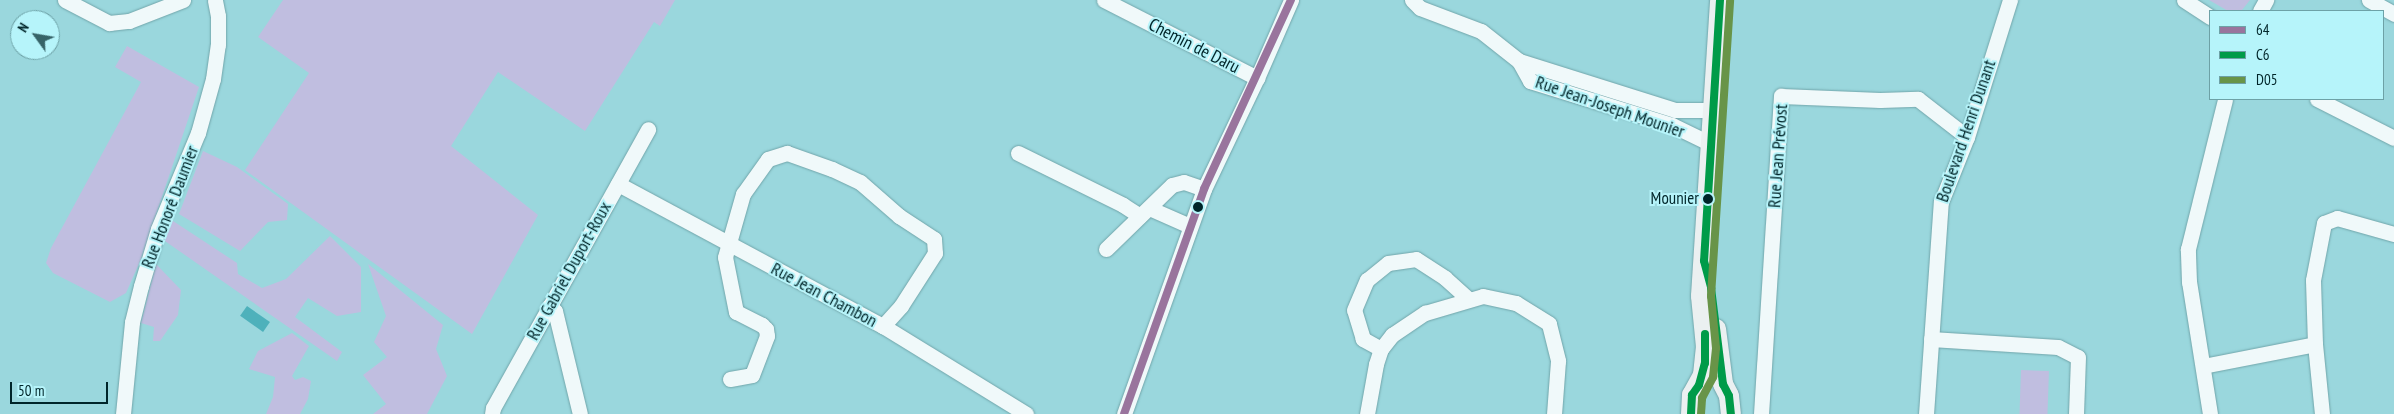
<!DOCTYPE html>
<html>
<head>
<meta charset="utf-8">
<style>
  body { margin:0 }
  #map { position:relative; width:2394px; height:414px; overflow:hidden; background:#9ad7dd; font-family:"PT Sans Narrow",sans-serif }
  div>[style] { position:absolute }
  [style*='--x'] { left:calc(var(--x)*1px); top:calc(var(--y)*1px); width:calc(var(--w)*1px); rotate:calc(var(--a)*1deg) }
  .green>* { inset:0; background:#c0bee0; transform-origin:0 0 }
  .water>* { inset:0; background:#4eb1bb; transform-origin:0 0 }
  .roads { filter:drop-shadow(0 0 1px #71a5aa) drop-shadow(0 0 1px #71a5aa) }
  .minor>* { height:15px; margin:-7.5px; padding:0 7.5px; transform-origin:7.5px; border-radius:7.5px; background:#f0f9fa }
  .major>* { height:20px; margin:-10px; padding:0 10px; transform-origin:10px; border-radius:10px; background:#ebf0f1 }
  .bus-1>* { height:8px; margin:-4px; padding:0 4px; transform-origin:4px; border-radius:4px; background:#99749d }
  .bus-2>* { height:8px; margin:-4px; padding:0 4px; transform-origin:4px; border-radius:4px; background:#009b49 }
  .bus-3>* { height:8px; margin:-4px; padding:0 4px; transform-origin:4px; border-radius:4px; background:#689448 }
  .dots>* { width:14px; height:14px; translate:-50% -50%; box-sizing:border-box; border:2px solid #b6f4fa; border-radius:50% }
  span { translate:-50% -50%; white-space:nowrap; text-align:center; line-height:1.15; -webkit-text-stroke:4px #b6f4fa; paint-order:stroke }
  .bus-label { font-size:17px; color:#002529 }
  .right { translate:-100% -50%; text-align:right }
  .street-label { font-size:18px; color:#002529 }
  .legend { position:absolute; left:2209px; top:10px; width:175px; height:90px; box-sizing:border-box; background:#b6f4fa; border:1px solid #6da1a6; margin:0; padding:6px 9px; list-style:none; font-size:15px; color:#002529 }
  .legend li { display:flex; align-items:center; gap:10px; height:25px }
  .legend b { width:25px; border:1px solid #6da1a6 }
  .north { position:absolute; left:10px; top:10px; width:50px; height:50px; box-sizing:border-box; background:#b6f4fa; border:1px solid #6da1a6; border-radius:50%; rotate:302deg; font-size:14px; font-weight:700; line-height:20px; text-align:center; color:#002529 }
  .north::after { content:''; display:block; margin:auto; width:18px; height:22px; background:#366368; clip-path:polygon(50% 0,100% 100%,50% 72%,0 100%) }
  .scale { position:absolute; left:10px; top:382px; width:98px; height:22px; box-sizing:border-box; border:2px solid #002529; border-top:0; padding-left:6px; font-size:15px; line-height:18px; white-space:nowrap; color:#002529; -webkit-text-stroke:4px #b6f4fa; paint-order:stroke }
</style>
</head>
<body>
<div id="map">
  <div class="green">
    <div style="clip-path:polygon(283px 0,675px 0,660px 26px,654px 22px,585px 131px,498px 72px,451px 146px,538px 215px,472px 334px,245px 170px,309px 73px,258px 37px)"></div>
    <div style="clip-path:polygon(2209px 0,2250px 0,2242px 10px,2228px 11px)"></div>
    <div style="clip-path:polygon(127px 46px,199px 87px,141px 259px,126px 293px,110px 302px,53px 273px,46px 263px,51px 248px,141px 82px,115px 67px)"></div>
    <div style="clip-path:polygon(203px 151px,237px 167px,288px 204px,287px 220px,268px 222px,240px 251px,179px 214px)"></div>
    <div style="clip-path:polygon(170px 219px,237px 263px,238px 274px,262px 288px,286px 279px,330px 236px,361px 267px,361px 312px,337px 316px,308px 298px,295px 317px,342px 352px,337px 361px,162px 239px)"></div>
    <div style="clip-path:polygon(156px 264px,181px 290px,178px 315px,160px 341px,153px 341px,154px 327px,141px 323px)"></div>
    <div style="clip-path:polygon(368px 264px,443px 325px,436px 349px,447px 376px,427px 414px,373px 414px,386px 404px,363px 375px,387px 357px,374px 342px,386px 316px)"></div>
    <div style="clip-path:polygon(292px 333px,309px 346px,292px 376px,295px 380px,303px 377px,311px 381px,308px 399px,300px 414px,266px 414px,273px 397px,275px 377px,249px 369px,258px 351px)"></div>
    <div style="left:2021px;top:370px;width:28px;height:44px;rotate:2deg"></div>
  </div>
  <div class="water">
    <div style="left:247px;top:306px;width:28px;height:12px;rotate:35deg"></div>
  </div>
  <div class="roads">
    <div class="minor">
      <div style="--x:65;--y:0;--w:50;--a:27.6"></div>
      <div style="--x:109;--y:23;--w:20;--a:-6"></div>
      <div style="--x:129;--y:21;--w:58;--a:-21.3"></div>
      <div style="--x:1104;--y:0;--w:172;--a:27"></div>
      <div style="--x:1412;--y:0;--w:11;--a:45"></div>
      <div style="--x:1420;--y:8;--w:65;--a:20.7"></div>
      <div style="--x:1481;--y:31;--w:48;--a:38.3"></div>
      <div style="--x:1519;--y:61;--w:164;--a:17.4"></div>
      <div style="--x:1675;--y:110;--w:38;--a:0"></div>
      <div style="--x:2184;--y:0;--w:31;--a:33"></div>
      <div style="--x:2369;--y:0;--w:29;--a:29"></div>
      <div style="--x:2260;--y:11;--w:13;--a:-61"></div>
      <div style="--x:1519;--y:61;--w:23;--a:61"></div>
      <div style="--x:1530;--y:81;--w:149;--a:17.2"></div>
      <div style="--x:1672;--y:125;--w:43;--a:26"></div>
      <div style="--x:2317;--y:99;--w:86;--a:26.9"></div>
      <div style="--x:1018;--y:153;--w:117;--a:26.3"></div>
      <div style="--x:1123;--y:205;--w:20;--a:33"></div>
      <div style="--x:618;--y:184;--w:301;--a:28.2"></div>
      <div style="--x:883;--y:326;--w:168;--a:31.6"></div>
      <div style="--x:1149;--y:208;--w:45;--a:23.7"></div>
      <div style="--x:1106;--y:249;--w:92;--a:-44.1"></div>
      <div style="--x:1172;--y:185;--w:12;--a:-14"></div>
      <div style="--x:1184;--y:182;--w:21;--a:19"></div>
      <div style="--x:549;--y:306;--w:8;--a:40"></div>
      <div style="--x:555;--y:311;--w:106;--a:76.4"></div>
      <div style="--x:1931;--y:339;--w:127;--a:3.6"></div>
      <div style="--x:2058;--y:347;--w:22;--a:27"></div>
      <div style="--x:2078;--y:357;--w:57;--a:92"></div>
      <div style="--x:2315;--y:344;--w:70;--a:84.3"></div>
      <div style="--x:1381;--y:349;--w:21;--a:-151"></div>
      <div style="--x:1363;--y:339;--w:30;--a:-107"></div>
      <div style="--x:1354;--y:310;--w:33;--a:-67"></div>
      <div style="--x:1367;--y:280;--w:27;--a:-39"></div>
      <div style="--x:1388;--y:263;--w:28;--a:-8"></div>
      <div style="--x:1416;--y:259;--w:35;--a:33"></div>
      <div style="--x:1445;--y:278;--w:31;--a:42"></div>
      <div style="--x:2203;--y:366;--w:114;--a:-11.1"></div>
      <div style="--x:2315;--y:344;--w:64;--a:-91.8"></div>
      <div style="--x:2313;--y:280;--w:58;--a:-79.1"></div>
      <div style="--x:2324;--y:223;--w:14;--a:-21"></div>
      <div style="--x:2337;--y:218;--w:59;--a:15.7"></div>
      <div style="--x:730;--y:379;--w:22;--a:-10"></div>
      <div style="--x:752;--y:375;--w:42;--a:-69"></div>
      <div style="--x:767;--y:336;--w:7;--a:-98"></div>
      <div style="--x:766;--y:329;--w:6;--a:-135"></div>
      <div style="--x:762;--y:325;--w:29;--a:-153"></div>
      <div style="--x:736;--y:312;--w:56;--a:-101.3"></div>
      <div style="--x:725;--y:257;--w:66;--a:-74.1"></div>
      <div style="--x:743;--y:194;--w:43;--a:-54.5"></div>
      <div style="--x:768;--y:159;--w:20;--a:-18"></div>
      <div style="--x:787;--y:153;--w:48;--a:19.6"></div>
      <div style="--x:832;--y:169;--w:31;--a:25"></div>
      <div style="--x:860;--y:182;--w:52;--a:41.1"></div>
      <div style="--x:899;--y:216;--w:42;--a:33.3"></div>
      <div style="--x:934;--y:239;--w:14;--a:86"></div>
      <div style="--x:935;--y:253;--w:63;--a:122.7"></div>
      <div style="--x:901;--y:306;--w:27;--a:132"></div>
      <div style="--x:123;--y:414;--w:92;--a:-84.4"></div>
      <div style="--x:132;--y:322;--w:37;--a:-76"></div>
      <div style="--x:141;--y:286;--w:59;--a:-73.4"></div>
      <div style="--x:158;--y:229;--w:104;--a:-67.4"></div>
      <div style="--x:198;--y:133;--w:56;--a:-74.5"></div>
      <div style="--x:213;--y:79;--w:34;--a:-82"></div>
      <div style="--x:218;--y:45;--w:29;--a:-90"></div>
      <div style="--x:218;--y:16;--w:16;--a:-101"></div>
      <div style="--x:492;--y:414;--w:6;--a:-81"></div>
      <div style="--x:493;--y:408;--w:319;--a:-60.9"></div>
      <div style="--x:1124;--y:414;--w:239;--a:-70.4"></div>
      <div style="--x:1204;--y:189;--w:123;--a:-64.5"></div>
      <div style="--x:1257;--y:78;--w:85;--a:-66.4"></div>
      <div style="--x:1367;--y:414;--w:51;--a:-79.8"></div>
      <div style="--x:1376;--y:364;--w:16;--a:-72"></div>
      <div style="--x:1381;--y:349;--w:18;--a:-52"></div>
      <div style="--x:1392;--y:335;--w:40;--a:-34"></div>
      <div style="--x:1425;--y:313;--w:60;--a:-16.3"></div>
      <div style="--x:1483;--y:296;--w:34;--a:12"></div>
      <div style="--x:1516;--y:303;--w:39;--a:32"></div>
      <div style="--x:1549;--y:324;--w:38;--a:76"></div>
      <div style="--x:1558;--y:361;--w:53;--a:94.3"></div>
      <div style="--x:1761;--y:414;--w:319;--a:-86.4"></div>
      <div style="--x:1781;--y:96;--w:99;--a:2.3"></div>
      <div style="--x:1880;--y:100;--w:38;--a:-2"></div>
      <div style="--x:1918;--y:99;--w:62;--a:37.8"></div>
      <div style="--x:1926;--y:414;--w:213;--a:-86"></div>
      <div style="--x:1941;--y:202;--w:70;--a:-68.2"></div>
      <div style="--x:1967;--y:137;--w:144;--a:-72.6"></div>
      <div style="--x:2210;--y:414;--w:134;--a:-99"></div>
      <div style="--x:2189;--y:282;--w:33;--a:-92"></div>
      <div style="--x:2188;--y:249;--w:154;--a:-76.1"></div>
    </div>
    <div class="major">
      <div style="--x:1716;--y:329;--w:55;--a:82.7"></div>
      <div style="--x:1723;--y:384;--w:13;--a:63"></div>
      <div style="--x:1729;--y:396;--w:18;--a:84"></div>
      <div style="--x:1691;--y:414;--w:19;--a:-87"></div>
      <div style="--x:1692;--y:395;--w:23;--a:-61"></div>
      <div style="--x:1703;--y:375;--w:28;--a:-84"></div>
      <div style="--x:1706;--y:347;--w:51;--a:-95.6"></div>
      <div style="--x:1701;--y:296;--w:297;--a:-86.3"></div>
    </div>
  </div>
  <div class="bus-1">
    <div style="--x:1124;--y:414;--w:239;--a:-70.4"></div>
    <div style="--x:1204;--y:189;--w:208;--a:-65.3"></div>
  </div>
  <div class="bus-2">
    <div style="--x:1720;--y:0;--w:261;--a:93.5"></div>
    <div style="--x:1704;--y:261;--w:28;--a:75"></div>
    <div style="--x:1711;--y:288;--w:97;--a:82.9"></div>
    <div style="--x:1723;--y:384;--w:13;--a:63"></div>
    <div style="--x:1729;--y:396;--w:18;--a:84"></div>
    <div style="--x:1691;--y:414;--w:19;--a:-87"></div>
    <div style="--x:1692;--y:395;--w:12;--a:-55"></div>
    <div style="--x:1699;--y:385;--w:23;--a:-75"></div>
    <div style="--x:1705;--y:363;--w:29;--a:-90"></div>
  </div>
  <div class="bus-3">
    <div style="--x:1701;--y:414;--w:16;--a:-86"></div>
    <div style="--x:1702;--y:398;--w:24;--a:-62"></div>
    <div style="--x:1713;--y:377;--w:29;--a:-84"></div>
    <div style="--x:1716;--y:348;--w:52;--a:-95.5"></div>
    <div style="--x:1711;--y:296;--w:296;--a:-86.3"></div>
  </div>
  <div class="dots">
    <div style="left:1708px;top:199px;background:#002529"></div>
    <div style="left:1198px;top:207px;background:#002529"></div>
  </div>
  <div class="bus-label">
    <span class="right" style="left:1699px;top:199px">Mounier</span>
  </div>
  <div class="street-label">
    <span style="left:1194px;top:46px;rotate:27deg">Chemin de Daru</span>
    <span style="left:1610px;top:107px;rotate:19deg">Rue Jean-Joseph Mounier</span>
    <span style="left:1966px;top:131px;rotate:-71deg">Boulevard Henri Dunant</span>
    <span style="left:1778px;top:156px;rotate:-86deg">Rue Jean Prévost</span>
    <span style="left:170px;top:207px;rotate:-69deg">Rue Honoré Daumier</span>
    <span style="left:569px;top:271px;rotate:-61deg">Rue Gabriel Duport-Roux</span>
    <span style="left:824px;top:295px;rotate:28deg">Rue Jean Chambon</span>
  </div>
  <ul class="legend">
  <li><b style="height:6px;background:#99749d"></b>64</li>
  <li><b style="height:6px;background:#009b49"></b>C6</li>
  <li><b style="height:6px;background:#689448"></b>D05</li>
  </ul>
  <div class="north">N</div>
  <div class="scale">50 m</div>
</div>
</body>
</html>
